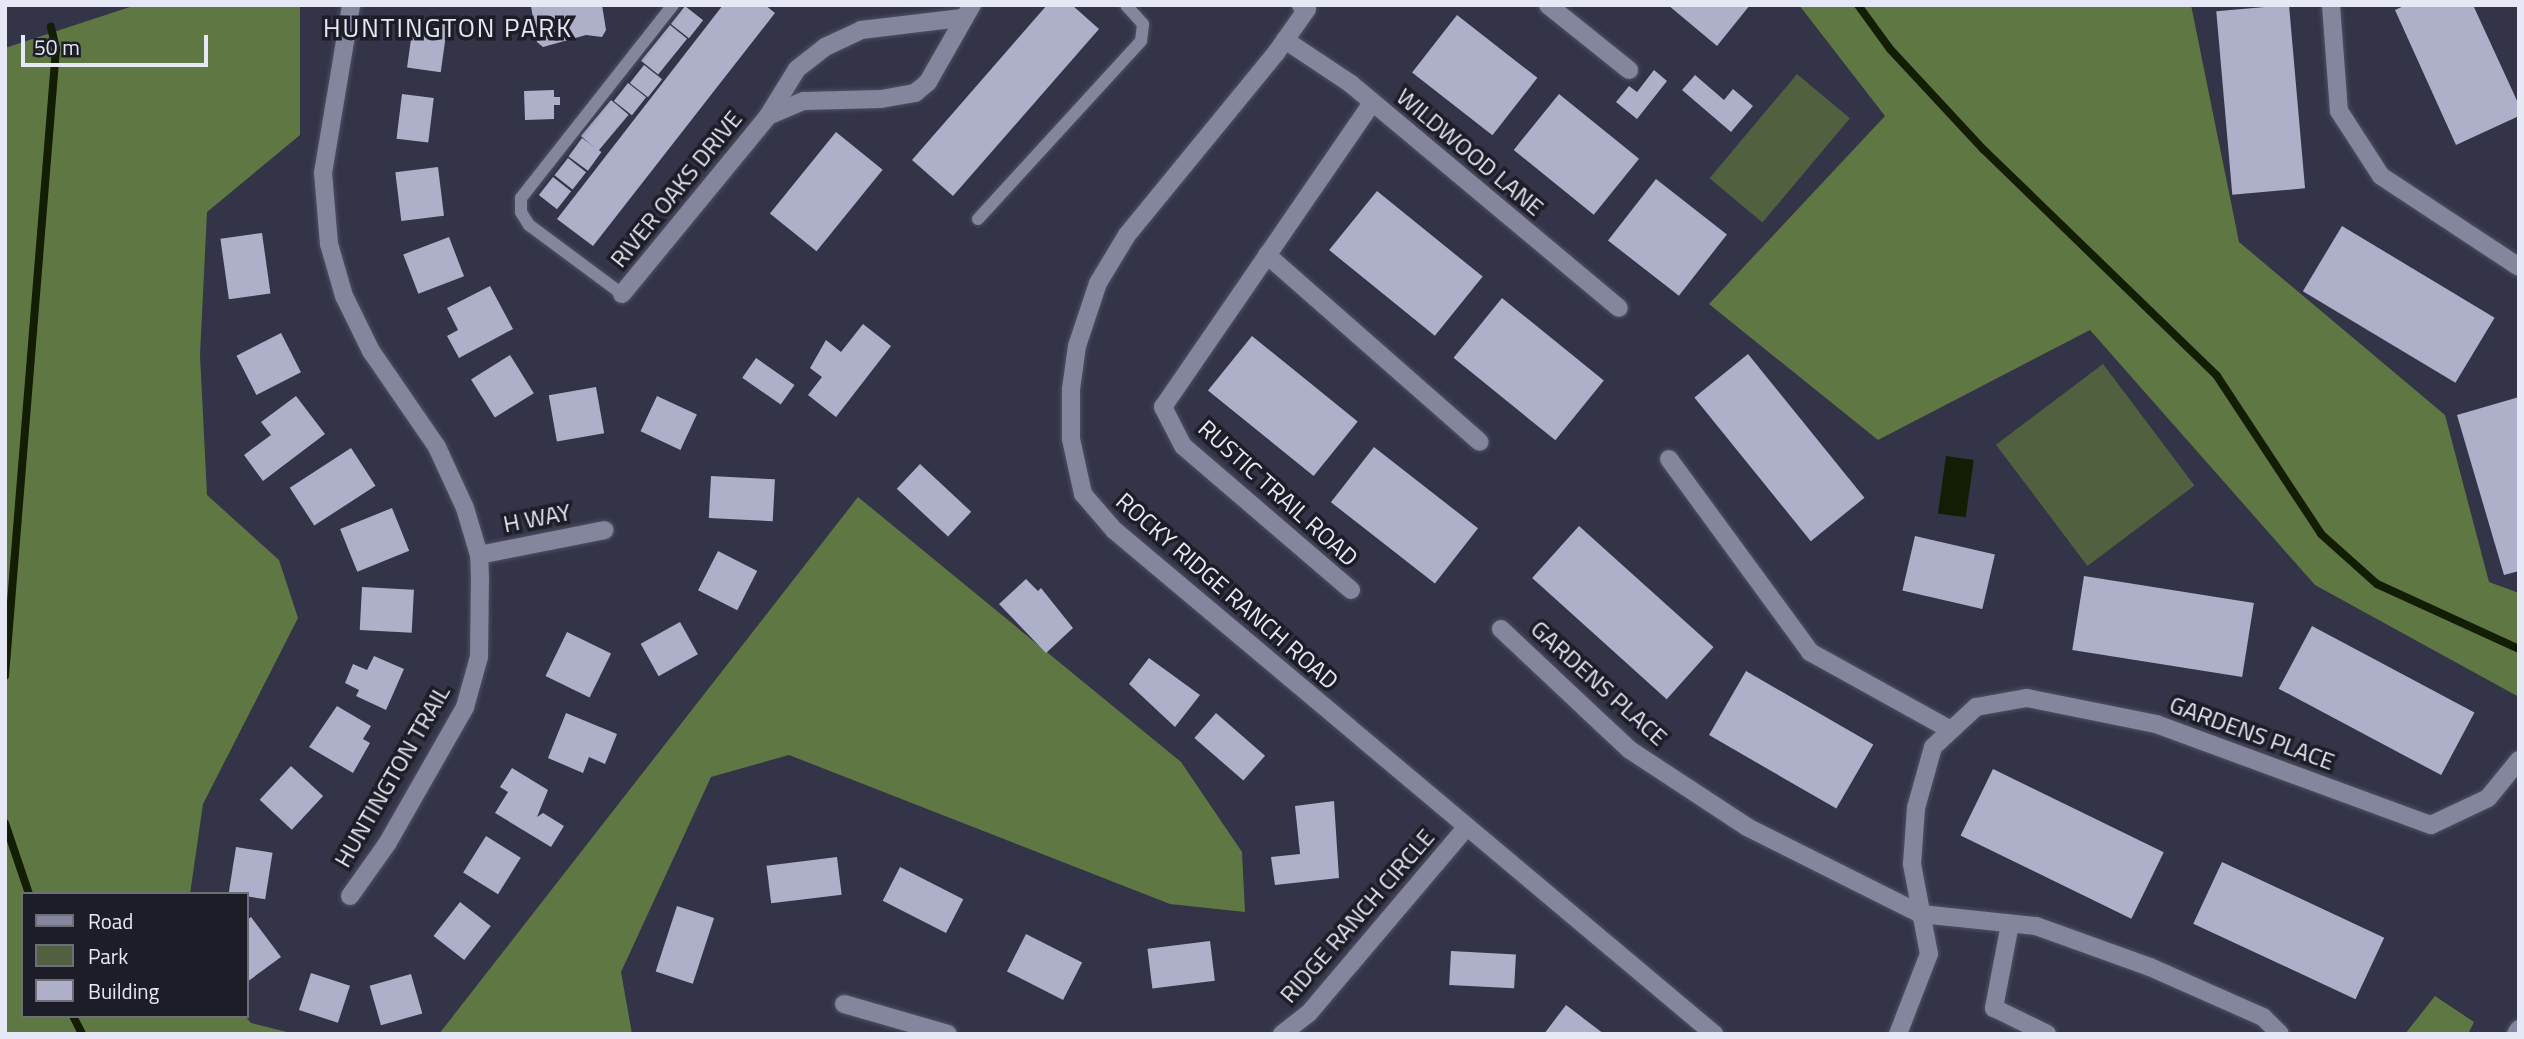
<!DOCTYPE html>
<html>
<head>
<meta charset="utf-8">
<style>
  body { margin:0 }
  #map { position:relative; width:2524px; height:1039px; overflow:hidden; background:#333448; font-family:"Titillium Web",sans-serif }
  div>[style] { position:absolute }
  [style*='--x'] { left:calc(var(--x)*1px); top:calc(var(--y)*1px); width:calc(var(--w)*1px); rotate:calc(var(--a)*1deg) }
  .green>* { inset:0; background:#516140; transform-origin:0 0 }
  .forest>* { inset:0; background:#5f7843 }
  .water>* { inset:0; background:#121d03; transform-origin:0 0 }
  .stream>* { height:8px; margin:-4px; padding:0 4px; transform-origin:4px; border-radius:4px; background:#121d03 }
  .building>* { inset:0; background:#aeb0c9; transform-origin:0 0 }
  .roads { filter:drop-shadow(0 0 2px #4f5062) drop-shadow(0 0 2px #4f5062) }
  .service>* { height:12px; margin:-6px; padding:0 6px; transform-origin:6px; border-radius:6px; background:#83869d }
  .minor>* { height:18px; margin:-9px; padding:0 9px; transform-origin:9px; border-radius:9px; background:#83869d }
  span { translate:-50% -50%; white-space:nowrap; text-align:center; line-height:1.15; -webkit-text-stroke:7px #1c1d26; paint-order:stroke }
  .street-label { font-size:24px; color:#e6e8f5 }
  .neighbourhood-label { font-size:26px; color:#e6e8f5; letter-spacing:2px }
  .frame { position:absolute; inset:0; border:7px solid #e6e8f5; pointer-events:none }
  .legend { position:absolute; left:21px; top:892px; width:228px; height:126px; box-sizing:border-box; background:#1c1d26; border:2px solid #6d6e79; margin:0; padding:9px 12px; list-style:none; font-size:21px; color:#e6e8f5 }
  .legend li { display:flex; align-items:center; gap:14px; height:35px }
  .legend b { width:35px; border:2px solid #6d6e79 }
  .scale { position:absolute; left:21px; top:35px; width:187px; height:32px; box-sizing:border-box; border:4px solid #e6e8f5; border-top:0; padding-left:9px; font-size:21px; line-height:24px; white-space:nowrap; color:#e6e8f5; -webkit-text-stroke:5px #1c1d26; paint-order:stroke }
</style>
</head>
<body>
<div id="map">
  <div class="green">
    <div style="left:1797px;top:74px;width:69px;height:136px;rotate:40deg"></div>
    <div style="left:2103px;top:364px;width:152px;height:134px;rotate:53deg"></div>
  </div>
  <div class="forest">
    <div style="clip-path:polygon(136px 5px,300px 5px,300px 135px,207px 212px,200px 355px,207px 495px,279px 560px,298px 618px,203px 804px,190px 894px,23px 894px,23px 1016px,245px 1016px,251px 1023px,295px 1034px,5px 1034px,5px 48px)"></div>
    <div style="clip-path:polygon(1799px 5px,2191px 5px,2239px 242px,2445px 415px,2489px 582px,2519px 593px,2519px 697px,2315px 585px,2090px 330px,1878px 440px,1709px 304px,1885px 116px)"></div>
    <div style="clip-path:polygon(858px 497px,1181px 762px,1242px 852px,1245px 912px,1170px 904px,789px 755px,711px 777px,621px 972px,632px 1034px,439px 1034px)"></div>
    <div style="clip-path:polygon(2435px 996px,2474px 1022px,2468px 1034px,2405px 1034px)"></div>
  </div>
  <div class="water">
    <div style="left:1946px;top:456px;width:28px;height:58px;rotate:8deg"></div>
  </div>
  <div class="stream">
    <div style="--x:1858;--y:5;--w:54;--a:54"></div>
    <div style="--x:1890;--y:49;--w:137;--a:47.1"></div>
    <div style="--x:1983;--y:149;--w:326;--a:44.1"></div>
    <div style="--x:2217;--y:376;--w:189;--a:56.6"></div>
    <div style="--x:2321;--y:534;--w:75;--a:41.8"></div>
    <div style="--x:2377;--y:584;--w:156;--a:24.6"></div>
    <div style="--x:5;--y:676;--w:629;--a:-85.35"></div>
    <div style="--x:56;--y:49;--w:23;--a:-103"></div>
    <div style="--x:5;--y:823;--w:75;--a:71.3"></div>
    <div style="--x:73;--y:1016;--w:20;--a:63"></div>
  </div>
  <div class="building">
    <div style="clip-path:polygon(602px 5px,606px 30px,602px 37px,586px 35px,543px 47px,537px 42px,531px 6px)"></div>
    <div style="clip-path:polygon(723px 5px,765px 5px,775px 13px,593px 246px,557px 219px)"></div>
    <div style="clip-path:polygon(1047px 5px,1072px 5px,1099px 29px,953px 196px,912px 160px)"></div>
    <div style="clip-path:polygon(1668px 5px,1750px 5px,1717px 46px)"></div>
    <div style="left:2289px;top:5px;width:184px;height:73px;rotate:85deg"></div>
    <div style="clip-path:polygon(2406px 5px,2473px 5px,2519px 105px,2519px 116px,2456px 145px,2395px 10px)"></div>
    <div style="left:685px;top:6px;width:23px;height:23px;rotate:38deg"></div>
    <div style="left:1457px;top:15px;width:102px;height:73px;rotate:38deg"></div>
    <div style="left:414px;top:18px;width:34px;height:50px;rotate:8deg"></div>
    <div style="left:670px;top:25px;width:22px;height:46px;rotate:39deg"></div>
    <div style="left:644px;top:65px;width:23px;height:23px;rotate:38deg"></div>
    <div style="clip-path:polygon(1654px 70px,1667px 81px,1637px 119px,1616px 102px,1629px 86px,1637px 92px)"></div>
    <div style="clip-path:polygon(1695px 75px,1724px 100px,1733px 89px,1753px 106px,1731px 132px,1682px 90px)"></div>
    <div style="left:628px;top:83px;width:23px;height:23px;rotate:38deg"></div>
    <div style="clip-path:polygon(554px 90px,554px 97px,560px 97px,560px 105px,554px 105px,554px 119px,525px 120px,524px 91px)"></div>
    <div style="left:402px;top:94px;width:32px;height:45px;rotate:7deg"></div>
    <div style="left:1559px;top:94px;width:103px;height:72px;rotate:39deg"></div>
    <div style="left:611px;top:100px;width:23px;height:47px;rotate:40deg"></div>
    <div style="left:836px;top:132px;width:60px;height:105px;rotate:39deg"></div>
    <div style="left:582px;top:138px;width:24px;height:23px;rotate:36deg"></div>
    <div style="left:568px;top:158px;width:23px;height:22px;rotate:38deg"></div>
    <div style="left:438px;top:167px;width:49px;height:43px;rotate:83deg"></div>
    <div style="left:553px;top:177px;width:23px;height:23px;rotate:38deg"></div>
    <div style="left:1656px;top:179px;width:90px;height:78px;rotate:38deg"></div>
    <div style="left:1377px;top:191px;width:136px;height:76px;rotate:39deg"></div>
    <div style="left:2342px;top:226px;width:178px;height:76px;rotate:31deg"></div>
    <div style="left:262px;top:233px;width:61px;height:42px;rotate:82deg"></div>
    <div style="left:449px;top:237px;width:42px;height:49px;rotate:69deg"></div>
    <div style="clip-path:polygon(490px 286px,513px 329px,459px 358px,447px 336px,458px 330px,447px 308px)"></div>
    <div style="left:1502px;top:298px;width:131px;height:77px;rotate:39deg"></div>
    <div style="clip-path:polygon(863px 324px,891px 346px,836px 417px,808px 395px,822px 377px,810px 368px,826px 340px,841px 352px)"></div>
    <div style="left:281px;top:333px;width:44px;height:50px;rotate:63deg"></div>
    <div style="left:1252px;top:336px;width:136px;height:70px;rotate:39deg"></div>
    <div style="left:1748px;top:354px;width:185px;height:69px;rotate:51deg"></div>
    <div style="left:510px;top:355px;width:45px;height:46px;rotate:58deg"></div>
    <div style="left:756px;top:358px;width:47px;height:24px;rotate:35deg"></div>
    <div style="left:596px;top:387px;width:47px;height:48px;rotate:80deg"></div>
    <div style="clip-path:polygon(296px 396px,325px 434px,263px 481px,244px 455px,271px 435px,261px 422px)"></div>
    <div style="left:657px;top:396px;width:44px;height:39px;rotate:25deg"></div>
    <div style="clip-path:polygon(2519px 397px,2519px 571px,2504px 575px,2457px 415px)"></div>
    <div style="left:1374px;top:447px;width:132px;height:70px;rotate:38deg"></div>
    <div style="left:351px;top:448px;width:45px;height:73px;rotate:57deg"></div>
    <div style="left:920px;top:464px;width:70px;height:34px;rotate:43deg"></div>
    <div style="left:711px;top:476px;width:64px;height:42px;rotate:3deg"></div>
    <div style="left:392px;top:508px;width:46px;height:56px;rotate:68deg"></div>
    <div style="left:1579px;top:526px;width:181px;height:70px;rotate:42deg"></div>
    <div style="left:1915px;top:536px;width:82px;height:56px;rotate:13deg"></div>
    <div style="left:718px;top:551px;width:44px;height:44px;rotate:27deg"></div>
    <div style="left:2084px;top:576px;width:172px;height:75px;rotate:9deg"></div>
    <div style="clip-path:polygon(1026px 579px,1038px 591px,1041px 588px,1073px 628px,1046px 653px,999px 604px)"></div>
    <div style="left:362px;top:587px;width:52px;height:43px;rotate:3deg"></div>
    <div style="left:680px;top:622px;width:37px;height:45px;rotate:61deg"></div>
    <div style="left:2312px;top:626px;width:184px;height:71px;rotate:28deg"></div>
    <div style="left:567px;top:632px;width:49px;height:49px;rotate:26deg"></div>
    <div style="clip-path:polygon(374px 656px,404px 669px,386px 710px,356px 696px,359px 690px,345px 683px,353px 664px,367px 670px)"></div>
    <div style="clip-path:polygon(1149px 658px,1200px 695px,1175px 727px,1129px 684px)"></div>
    <div style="left:1746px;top:671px;width:147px;height:74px;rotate:30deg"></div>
    <div style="clip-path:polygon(337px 706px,371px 726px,363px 739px,370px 743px,353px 773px,309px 747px)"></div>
    <div style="clip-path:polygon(566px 713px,617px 734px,605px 764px,589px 757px,583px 773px,548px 758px)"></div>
    <div style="left:1216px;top:713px;width:65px;height:33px;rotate:41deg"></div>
    <div style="left:291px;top:766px;width:44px;height:46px;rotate:43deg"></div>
    <div style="clip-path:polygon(512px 768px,548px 790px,537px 817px,543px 813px,564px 826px,551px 847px,495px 813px,508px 792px,500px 787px)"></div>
    <div style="left:1993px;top:769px;width:190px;height:74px;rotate:26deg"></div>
    <div style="clip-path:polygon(1334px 801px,1339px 878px,1275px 885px,1271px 857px,1300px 854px,1295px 806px)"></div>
    <div style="left:486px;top:836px;width:41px;height:43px;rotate:32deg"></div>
    <div style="left:236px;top:847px;width:37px;height:47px;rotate:9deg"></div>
    <div style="left:837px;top:857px;width:38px;height:71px;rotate:83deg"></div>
    <div style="left:2222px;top:862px;width:179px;height:68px;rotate:25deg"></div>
    <div style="left:900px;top:867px;width:71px;height:38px;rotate:27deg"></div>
    <div style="left:460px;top:902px;width:39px;height:43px;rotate:38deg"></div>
    <div style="left:677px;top:906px;width:39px;height:69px;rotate:18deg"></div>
    <div style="clip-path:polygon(251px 917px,281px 957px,247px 982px,247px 920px)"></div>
    <div style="left:1026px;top:934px;width:63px;height:42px;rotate:27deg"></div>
    <div style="left:1210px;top:941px;width:40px;height:63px;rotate:83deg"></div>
    <div style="left:1451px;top:951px;width:65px;height:34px;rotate:3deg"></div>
    <div style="left:311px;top:973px;width:41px;height:39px;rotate:18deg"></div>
    <div style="left:411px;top:974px;width:41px;height:43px;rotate:74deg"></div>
    <div style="clip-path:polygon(1566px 1005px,1604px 1034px,1544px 1034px)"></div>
  </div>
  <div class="roads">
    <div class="service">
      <div style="--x:978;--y:219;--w:241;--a:-47.5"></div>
      <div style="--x:1141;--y:41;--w:17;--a:-83"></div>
      <div style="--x:1143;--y:24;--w:25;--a:-132"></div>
      <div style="--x:622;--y:294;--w:116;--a:-143.4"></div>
      <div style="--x:529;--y:225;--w:15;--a:-122"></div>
      <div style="--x:521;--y:212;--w:14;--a:-90"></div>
      <div style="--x:521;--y:198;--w:246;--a:-51.8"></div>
    </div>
    <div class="minor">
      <div style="--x:1301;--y:5;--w:7;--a:34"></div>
      <div style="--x:1307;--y:9;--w:54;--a:125.2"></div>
      <div style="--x:1276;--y:53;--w:235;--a:129.3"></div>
      <div style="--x:1127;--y:235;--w:56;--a:121.1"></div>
      <div style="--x:1098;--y:283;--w:66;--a:108.4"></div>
      <div style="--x:1077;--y:346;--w:43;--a:97.9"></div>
      <div style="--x:1071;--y:389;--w:50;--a:90"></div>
      <div style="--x:1071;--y:439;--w:56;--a:77.7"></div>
      <div style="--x:1083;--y:494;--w:48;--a:49.3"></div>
      <div style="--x:1114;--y:530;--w:784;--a:40.03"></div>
      <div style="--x:1548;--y:5;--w:104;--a:38.7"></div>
      <div style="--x:2331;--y:5;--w:106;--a:85.7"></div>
      <div style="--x:2339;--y:111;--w:77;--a:57.1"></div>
      <div style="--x:2381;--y:176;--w:165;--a:33.4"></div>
      <div style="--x:1285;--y:40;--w:79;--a:33.7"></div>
      <div style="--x:1351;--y:84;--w:349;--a:39.9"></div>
      <div style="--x:768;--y:116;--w:39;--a:-23"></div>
      <div style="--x:804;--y:101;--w:77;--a:-1.5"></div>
      <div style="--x:881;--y:99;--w:35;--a:-10"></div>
      <div style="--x:915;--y:93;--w:17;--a:-40"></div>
      <div style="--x:928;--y:82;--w:89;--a:-60.3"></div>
      <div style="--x:1267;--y:255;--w:283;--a:41.3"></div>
      <div style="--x:622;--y:294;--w:230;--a:-50.6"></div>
      <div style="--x:768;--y:116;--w:55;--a:-58.3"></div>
      <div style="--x:797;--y:69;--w:36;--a:-38"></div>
      <div style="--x:825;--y:47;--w:40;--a:-25"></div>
      <div style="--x:861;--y:30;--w:102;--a:-6.8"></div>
      <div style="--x:1669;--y:459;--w:239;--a:53.8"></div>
      <div style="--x:1810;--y:652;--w:161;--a:29"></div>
      <div style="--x:479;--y:555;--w:128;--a:-11.2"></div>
      <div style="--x:1351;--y:590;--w:221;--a:-139.4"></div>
      <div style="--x:1183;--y:446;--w:44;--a:-117.1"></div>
      <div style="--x:1163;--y:407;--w:370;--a:-55.5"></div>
      <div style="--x:1501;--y:629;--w:177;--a:43.2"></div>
      <div style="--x:1630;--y:750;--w:140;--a:33.3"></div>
      <div style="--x:1747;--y:827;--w:195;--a:26.6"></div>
      <div style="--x:1921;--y:914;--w:116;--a:6"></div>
      <div style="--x:2036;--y:926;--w:121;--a:19.8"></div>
      <div style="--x:2150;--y:967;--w:124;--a:23.9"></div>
      <div style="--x:2263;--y:1017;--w:24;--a:45"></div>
      <div style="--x:350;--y:896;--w:64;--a:-54.6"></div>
      <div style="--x:387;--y:844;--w:158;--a:-60.3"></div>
      <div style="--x:465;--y:707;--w:52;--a:-74.4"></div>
      <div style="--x:479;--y:657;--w:78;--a:-89.3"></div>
      <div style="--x:480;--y:579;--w:24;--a:-92"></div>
      <div style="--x:479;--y:555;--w:49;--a:-106.6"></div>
      <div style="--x:465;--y:508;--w:67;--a:-114.7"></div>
      <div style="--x:437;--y:447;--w:116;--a:-124.5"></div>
      <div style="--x:371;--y:351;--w:61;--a:-116.1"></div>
      <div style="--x:344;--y:296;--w:54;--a:-106.1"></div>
      <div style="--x:329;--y:244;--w:71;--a:-94.8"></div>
      <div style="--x:323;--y:173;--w:170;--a:-80.5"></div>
      <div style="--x:2010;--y:924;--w:86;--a:100.8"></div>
      <div style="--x:1994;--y:1008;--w:59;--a:26.1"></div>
      <div style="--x:844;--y:1004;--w:108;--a:16.1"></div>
      <div style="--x:1282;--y:1034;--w:34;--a:-38"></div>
      <div style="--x:1309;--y:1013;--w:243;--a:-49.7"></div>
      <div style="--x:1898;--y:1034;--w:86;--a:-68.8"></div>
      <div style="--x:1929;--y:954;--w:92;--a:-100.7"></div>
      <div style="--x:1912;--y:864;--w:56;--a:-85.9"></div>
      <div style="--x:1916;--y:808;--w:63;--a:-74.4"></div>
      <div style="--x:1933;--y:747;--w:59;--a:-42.9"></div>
      <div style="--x:1976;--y:707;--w:52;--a:-10"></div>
      <div style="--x:2027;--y:698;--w:132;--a:11.4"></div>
      <div style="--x:2156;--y:724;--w:293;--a:20.2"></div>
      <div style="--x:2431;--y:825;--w:63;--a:-25.3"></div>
      <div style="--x:2488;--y:798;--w:49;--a:-50.8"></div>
      <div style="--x:2516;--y:1034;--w:6;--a:-59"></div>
    </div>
  </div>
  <div class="street-label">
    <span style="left:1470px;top:152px;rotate:40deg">WILDWOOD LANE</span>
    <span style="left:676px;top:189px;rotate:-51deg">RIVER OAKS DRIVE</span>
    <span style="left:1278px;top:493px;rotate:42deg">RUSTIC TRAIL ROAD</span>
    <span style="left:537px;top:518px;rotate:-11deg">H WAY</span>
    <span style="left:1227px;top:591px;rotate:41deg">ROCKY RIDGE RANCH ROAD</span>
    <span style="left:1599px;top:683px;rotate:42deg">GARDENS PLACE</span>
    <span style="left:2252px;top:733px;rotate:20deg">GARDENS PLACE</span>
    <span style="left:392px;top:776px;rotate:-60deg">HUNTINGTON TRAIL</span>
    <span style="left:1357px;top:916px;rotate:-49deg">RIDGE RANCH CIRCLE</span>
  </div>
  <div class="neighbourhood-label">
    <span style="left:448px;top:28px">HUNTINGTON PARK</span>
  </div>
  <div class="frame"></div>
  <ul class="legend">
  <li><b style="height:9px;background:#83869d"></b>Road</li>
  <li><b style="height:19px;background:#516140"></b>Park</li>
  <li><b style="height:19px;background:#aeb0c9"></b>Building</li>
  </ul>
  <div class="scale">50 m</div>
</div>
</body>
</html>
